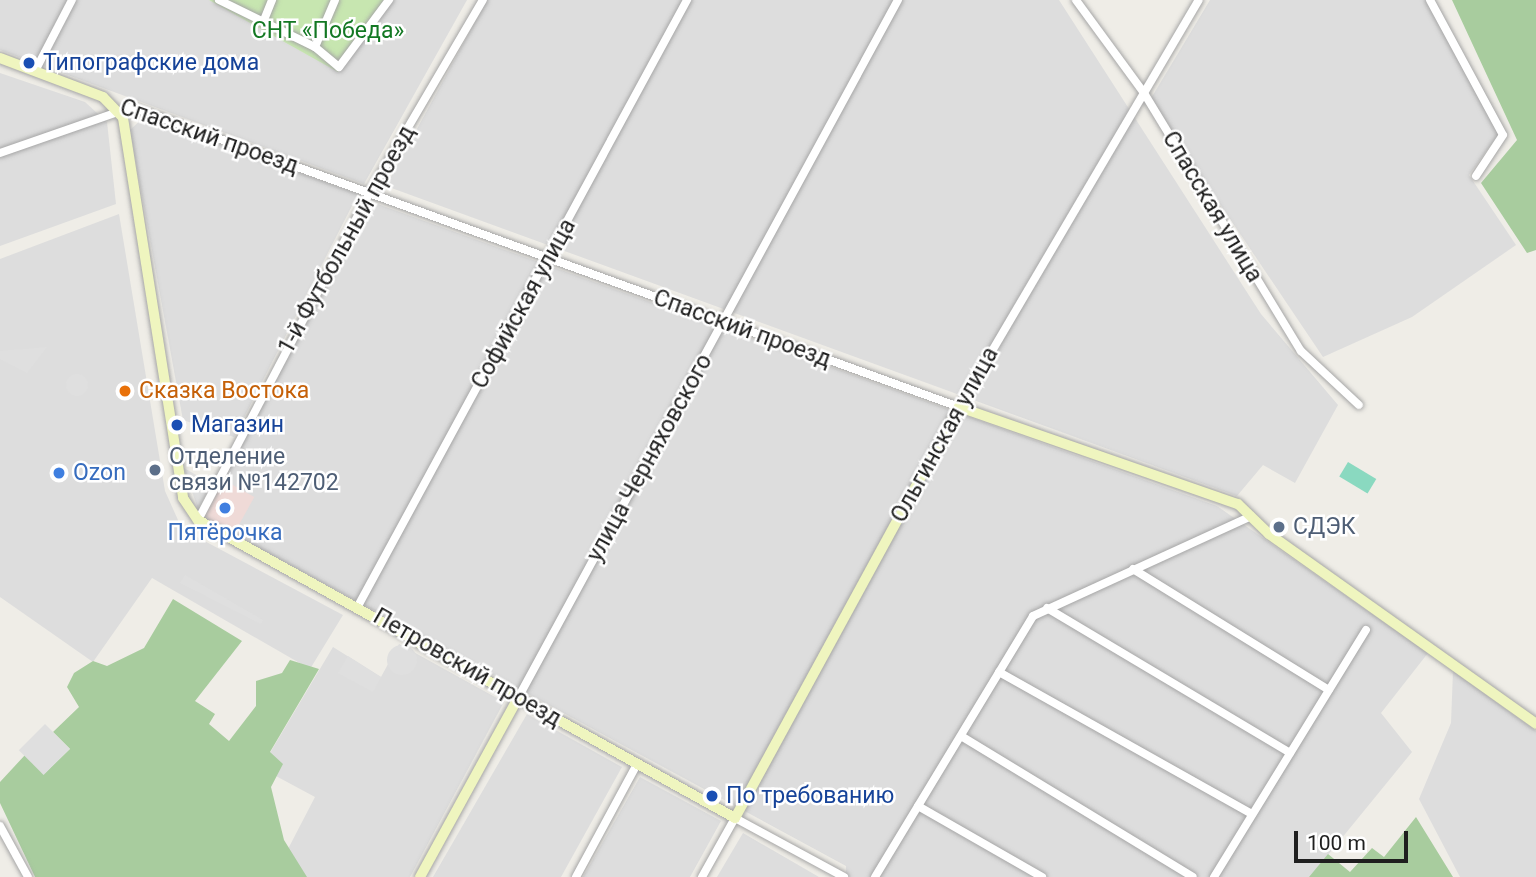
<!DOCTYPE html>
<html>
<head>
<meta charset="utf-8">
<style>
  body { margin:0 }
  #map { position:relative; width:1536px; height:877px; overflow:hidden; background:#efede7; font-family:Roboto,sans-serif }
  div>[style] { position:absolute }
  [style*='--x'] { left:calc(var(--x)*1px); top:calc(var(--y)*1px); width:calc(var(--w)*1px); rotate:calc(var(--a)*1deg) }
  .residential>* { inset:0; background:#ddd }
  .commercial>* { inset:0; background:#efdad7; transform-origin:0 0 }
  .grass>* { inset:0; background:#c7e6b0 }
  .forest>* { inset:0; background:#a8cc9e }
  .pitch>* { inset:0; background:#8ad9c0; transform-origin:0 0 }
  .parking>* { inset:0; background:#dfdfdf; transform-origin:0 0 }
  .round { border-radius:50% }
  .roads { filter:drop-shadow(0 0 2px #a6a6a6) drop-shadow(0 0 2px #a6a6a6) }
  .street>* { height:8px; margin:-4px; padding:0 4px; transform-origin:4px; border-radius:4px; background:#fff }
  .secondary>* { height:10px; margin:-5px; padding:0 5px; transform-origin:5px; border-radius:5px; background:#eff5bf }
  .dots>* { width:19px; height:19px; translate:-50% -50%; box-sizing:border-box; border:4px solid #fff; border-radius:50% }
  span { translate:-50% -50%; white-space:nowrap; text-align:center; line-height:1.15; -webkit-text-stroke:5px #fff; paint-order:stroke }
  .park-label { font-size:23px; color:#137823 }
  .transit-label { font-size:23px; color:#164399 }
  .left { translate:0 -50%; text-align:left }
  .street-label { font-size:23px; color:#1f1f1f }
  .food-label { font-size:23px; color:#c56008 }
  .service-label { font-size:23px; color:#4e5e75 }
  .shop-label { font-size:23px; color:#366cbe }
  .scale { position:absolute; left:1294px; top:831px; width:114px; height:32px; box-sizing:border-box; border:4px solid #1f1f1f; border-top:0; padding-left:9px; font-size:21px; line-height:24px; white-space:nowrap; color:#1f1f1f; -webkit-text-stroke:5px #fff; paint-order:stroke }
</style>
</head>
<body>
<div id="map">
  <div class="residential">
    <div style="clip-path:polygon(0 0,209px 0,338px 71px,385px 0,467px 0,364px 184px,0 50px)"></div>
    <div style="clip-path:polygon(487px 0,1059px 0,1261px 314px,1338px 405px,1295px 483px,1263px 465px,1237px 496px,386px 186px)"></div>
    <div style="clip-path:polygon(1210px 0,1426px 0,1500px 132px,1469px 175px,1516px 245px,1412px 317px,1323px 357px,1150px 100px)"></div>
    <div style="clip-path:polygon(0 73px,85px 102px,107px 122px,116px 204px,0 246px)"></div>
    <div style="clip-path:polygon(144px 117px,358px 194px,234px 437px,183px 420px,130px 130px)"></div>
    <div style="clip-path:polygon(372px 202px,1217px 506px,1428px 653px,1381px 713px,1412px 752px,1310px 877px,846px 877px,846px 866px,233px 534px,222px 479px)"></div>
    <div style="clip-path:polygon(119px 214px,165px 491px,182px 529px,343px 615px,310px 669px,152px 578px,93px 662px,0 597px,0 259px)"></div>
    <div style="clip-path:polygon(399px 644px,504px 702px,410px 877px,299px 877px,288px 849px,315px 797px,261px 768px,333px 647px,381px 677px)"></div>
    <div style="clip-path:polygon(1453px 671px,1536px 731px,1536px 877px,1460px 877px,1419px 799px,1451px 723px)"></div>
    <div style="clip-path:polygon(527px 714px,622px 767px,561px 877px,433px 877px)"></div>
    <div style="clip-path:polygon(640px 777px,721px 821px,690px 877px,583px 877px)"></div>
    <div style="clip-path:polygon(743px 833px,819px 877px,717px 877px)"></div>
  </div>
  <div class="commercial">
    <div style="left:222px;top:479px;width:37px;height:44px;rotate:29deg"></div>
  </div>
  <div class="grass">
    <div style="clip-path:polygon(209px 0,385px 0,338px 72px)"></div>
  </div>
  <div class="forest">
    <div style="clip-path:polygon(1452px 0,1536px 0,1536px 250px,1527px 253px,1481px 183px,1517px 140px)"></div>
    <div style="clip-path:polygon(173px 599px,242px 641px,195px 701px,215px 714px,209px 724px,229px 741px,256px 706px,256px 681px,282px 673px,290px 660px,319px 669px,270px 752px,283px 764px,271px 787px,284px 840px,307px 877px,35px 877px,0 803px,0 782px,25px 755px,45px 773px,70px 749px,53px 732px,79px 707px,67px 687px,74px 673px,93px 661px,107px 666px,144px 648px)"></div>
    <div style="clip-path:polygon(1416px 817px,1453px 877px,1309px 877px,1328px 854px,1350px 872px,1372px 848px,1384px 857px)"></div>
  </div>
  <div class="pitch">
    <div style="left:1348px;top:462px;width:33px;height:17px;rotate:31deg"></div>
  </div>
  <div class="parking">
    <div style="clip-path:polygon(47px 347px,27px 373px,0 359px,0 351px)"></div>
    <div class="round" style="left:66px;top:374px;width:22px;height:22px"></div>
    <div style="clip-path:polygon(184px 468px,212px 484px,198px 509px)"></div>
    <div style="clip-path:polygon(185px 575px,263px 620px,261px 624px,180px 583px)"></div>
    <div class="round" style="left:387px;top:645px;width:30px;height:30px"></div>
    <div style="clip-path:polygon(348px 656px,381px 677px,373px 692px,338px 673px)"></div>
    <div style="left:45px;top:724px;width:35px;height:37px;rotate:45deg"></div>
  </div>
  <div class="roads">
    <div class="street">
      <div style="--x:219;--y:0;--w:107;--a:26.1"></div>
      <div style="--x:315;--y:47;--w:31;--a:40"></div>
      <div style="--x:339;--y:67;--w:84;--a:-53.3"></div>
      <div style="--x:1076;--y:0;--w:115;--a:53.8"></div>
      <div style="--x:1144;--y:93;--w:302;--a:58.7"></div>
      <div style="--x:1301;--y:351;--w:79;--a:43"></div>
      <div style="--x:1430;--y:0;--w:153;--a:61.6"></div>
      <div style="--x:1503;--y:135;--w:49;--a:123.4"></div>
      <div style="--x:264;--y:20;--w:22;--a:-68"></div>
      <div style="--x:315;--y:47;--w:51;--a:-66.9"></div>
      <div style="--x:35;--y:71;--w:80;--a:-62.5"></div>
      <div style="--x:0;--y:153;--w:140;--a:-19.2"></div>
      <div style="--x:132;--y:107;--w:880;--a:19.94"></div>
      <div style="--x:959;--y:407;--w:472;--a:-59.5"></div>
      <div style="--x:198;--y:520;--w:368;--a:-62.3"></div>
      <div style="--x:369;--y:194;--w:225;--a:-59.6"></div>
      <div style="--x:1133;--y:569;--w:230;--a:31.7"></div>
      <div style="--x:358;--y:606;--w:690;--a:-61.5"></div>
      <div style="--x:1047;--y:608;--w:283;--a:30.8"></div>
      <div style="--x:999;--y:672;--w:290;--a:29.3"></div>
      <div style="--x:518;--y:698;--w:795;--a:-61.44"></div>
      <div style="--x:961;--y:736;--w:271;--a:31.3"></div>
      <div style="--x:918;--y:806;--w:143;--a:29.8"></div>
      <div style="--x:0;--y:826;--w:58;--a:61.2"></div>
      <div style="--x:576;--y:877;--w:128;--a:-61.6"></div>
      <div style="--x:702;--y:877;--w:68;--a:-60.8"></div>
      <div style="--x:735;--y:818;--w:124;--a:28.4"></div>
      <div style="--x:875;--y:877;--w:305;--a:-58.8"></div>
      <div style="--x:1033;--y:616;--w:240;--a:-24.6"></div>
      <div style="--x:1214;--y:877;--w:290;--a:-58.4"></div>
    </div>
    <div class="secondary">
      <div style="--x:0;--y:58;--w:110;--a:20.7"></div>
      <div style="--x:103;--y:97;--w:29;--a:46"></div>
      <div style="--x:123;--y:118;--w:385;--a:81"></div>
      <div style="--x:183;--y:498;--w:27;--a:56"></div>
      <div style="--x:198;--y:520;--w:614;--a:29.03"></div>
      <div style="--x:735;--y:818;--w:468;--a:-61.4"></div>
      <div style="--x:959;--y:407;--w:295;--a:19.2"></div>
      <div style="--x:1238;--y:504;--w:43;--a:44.1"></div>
      <div style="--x:1269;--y:534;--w:328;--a:35.4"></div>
      <div style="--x:420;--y:877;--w:204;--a:-61.3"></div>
    </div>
  </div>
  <div class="dots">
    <div style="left:29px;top:63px;background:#1a4fb4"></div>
    <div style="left:125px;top:391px;background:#e8710a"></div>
    <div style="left:177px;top:425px;background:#1a4fb4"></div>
    <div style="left:155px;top:470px;background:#5c6f8a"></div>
    <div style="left:59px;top:473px;background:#3f7fe0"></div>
    <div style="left:225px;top:508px;background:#3f7fe0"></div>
    <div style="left:1279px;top:527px;background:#5c6f8a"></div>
    <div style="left:712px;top:796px;background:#1a4fb4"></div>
  </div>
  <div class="park-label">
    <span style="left:328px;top:31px">СНТ «Победа»</span>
  </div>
  <div class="transit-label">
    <span class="left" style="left:43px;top:63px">Типографские дома</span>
    <span class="left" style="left:191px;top:425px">Магазин</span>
    <span class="left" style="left:726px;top:796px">По требованию</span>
  </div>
  <div class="street-label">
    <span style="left:209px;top:137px;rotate:19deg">Спасский проезд</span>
    <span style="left:1212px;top:207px;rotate:59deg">Спасская улица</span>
    <span style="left:347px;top:240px;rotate:-61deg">1-й Футбольный проезд</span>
    <span style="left:524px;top:304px;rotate:-61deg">Софийская улица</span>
    <span style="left:742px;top:329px;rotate:20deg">Спасский проезд</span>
    <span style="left:945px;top:435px;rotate:-61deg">Ольгинская улица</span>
    <span style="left:650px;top:458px;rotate:-61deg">улица Черняховского</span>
    <span style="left:467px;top:668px;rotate:30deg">Петровский проезд</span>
  </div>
  <div class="food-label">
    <span class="left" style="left:139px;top:391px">Сказка Востока</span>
  </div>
  <div class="service-label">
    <span class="left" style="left:169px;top:470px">Отделение<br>связи №142702</span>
    <span class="left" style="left:1293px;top:527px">СДЭК</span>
  </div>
  <div class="shop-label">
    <span class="left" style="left:73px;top:473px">Ozon</span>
    <span style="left:225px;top:533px">Пятёрочка</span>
  </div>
  <div class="scale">100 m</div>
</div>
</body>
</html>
